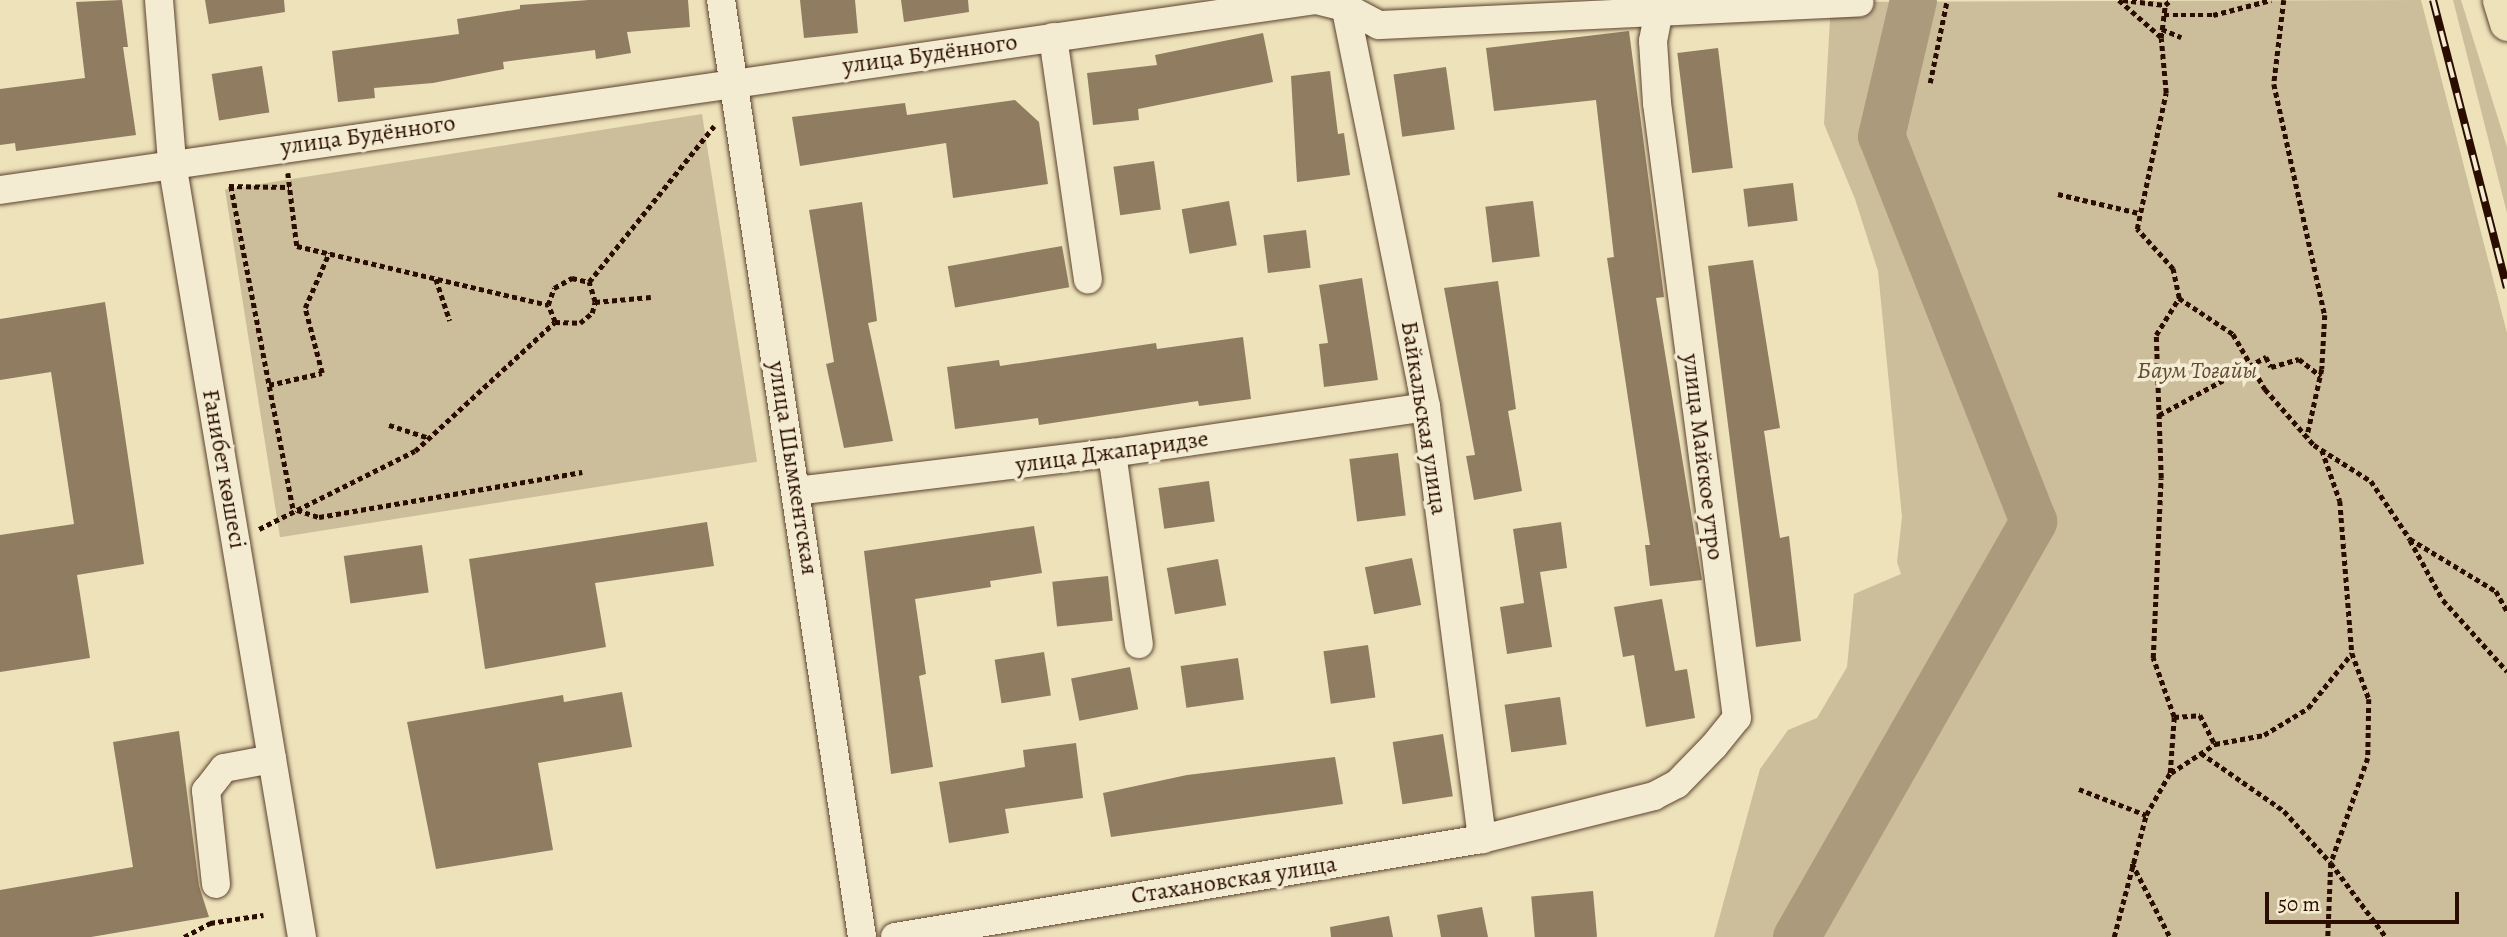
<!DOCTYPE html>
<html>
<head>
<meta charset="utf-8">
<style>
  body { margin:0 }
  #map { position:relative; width:2507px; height:937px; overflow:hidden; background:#ede2ba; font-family:Alegreya,serif }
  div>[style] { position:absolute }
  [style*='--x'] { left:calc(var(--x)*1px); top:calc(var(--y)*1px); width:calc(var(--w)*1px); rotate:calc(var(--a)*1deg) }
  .green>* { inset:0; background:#ccbe9a; transform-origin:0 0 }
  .river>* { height:47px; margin:-23.5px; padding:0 23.5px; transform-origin:23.5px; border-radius:23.5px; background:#ab9a7b }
  .building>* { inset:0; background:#907c61; transform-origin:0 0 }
  .path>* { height:4.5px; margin-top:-2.25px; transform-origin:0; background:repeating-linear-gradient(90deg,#2b0d00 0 5px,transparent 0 8.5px) }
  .roads { filter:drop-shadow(0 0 2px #5c422e) drop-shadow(0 0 2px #5c422e) }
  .minor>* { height:28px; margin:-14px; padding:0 14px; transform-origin:14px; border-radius:14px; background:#f3ecd2 }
  .major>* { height:35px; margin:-17.5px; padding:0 17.5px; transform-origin:17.5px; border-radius:17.5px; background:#ede2ba }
  .rail>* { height:8px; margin-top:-4px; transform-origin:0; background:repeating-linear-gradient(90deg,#f3ecd2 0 16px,#2b0d00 0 32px); box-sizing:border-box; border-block:2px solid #2b0d00 }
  span { translate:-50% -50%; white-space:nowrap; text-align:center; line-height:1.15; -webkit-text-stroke:7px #f3ecd2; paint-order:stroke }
  .street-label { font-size:24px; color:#2b0d00 }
  .park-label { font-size:24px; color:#634b36; font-style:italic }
  .scale { position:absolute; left:2265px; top:892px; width:194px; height:32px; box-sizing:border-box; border:4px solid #2b0d00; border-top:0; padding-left:9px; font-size:21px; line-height:24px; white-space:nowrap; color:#2b0d00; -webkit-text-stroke:5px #f3ecd2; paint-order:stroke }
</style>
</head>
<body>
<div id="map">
  <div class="green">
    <div style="clip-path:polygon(2421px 0,2507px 333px,2507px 937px,1714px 937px,1760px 769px,1788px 730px,1817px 718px,1847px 667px,1854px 594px,1901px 574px,1897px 562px,1902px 517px,1878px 271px,1855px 199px,1824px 124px,1831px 2px)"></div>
    <div style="clip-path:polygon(2453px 0,2461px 0,2507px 147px,2507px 213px)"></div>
    <div style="left:702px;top:114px;width:352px;height:483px;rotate:81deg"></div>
  </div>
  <div class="river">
    <div style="--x:1796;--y:937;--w:479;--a:-60.3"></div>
    <div style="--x:2033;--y:521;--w:414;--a:-111.5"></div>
    <div style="--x:1881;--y:136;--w:140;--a:-76.8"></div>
  </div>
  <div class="building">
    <div style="clip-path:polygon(122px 0,128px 47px,123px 47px,136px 135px,16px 151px,15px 143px,0 145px,0 89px,85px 78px,76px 2px)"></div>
    <div style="clip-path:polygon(205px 0,284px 0,285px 12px,209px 24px)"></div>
    <div style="clip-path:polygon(589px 0,688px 0,690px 27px,627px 32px,631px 53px,596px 59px,595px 50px,503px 62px,504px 69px,433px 83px,374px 88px,375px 98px,338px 102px,332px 51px,459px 34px,457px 19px,520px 9px,520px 5px)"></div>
    <div style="clip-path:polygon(800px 0,855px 0,858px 33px,804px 38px)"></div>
    <div style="clip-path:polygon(901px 0,968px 0,969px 12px,904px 22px)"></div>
    <div style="clip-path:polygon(1629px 31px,1664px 297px,1656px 298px,1702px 580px,1650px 586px,1645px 545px,1650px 545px,1607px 258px,1614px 257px,1596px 100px,1494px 111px,1486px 48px)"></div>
    <div style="clip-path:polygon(1263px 33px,1273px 82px,1138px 109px,1139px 120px,1093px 125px,1087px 73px,1157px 65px,1155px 55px)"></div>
    <div style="left:1718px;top:48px;width:121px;height:41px;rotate:83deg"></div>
    <div style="left:262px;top:66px;width:47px;height:51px;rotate:81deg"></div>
    <div style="left:1446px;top:67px;width:63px;height:53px;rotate:82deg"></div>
    <div style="clip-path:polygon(1330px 71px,1338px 134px,1344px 133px,1350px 175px,1297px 182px,1291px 76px)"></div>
    <div style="clip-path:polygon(1015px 100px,1039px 122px,1048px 184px,953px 198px,946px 143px,800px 166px,792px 117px,905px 103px,907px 115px)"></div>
    <div style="left:1154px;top:161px;width:49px;height:41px;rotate:82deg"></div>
    <div style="left:1793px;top:183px;width:38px;height:50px;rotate:83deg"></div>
    <div style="left:1229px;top:201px;width:45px;height:48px;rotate:80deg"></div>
    <div style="left:1533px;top:201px;width:56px;height:48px;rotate:83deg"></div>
    <div style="clip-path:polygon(862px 202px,877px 321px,868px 323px,893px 441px,844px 448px,826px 364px,834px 362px,809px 210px)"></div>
    <div style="left:1306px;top:230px;width:38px;height:43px;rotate:83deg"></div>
    <div style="left:1062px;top:246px;width:42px;height:116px;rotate:80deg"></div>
    <div style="clip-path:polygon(1753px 260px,1780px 428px,1764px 431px,1780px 538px,1789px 536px,1801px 641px,1756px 647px,1708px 266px)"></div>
    <div style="clip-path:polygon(1362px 278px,1378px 380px,1324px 387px,1319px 344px,1328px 343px,1319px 285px)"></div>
    <div style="clip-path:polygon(1498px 281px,1516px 409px,1508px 411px,1522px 491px,1474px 500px,1466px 456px,1475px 455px,1444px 288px)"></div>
    <div style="clip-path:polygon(105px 302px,144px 564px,77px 575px,90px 658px,0 672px,0 535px,74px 524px,51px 372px,0 380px,0 319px)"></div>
    <div style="clip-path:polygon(1243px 337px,1251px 399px,1199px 406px,1198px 401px,1039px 425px,1038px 418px,955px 429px,947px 367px,999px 360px,1000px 366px,1156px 343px,1157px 349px)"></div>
    <div style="left:1398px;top:453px;width:63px;height:49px;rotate:83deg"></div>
    <div style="left:1209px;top:481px;width:41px;height:51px;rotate:82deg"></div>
    <div style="clip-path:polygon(707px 522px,714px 566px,595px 583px,606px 647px,485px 669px,469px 559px)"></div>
    <div style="clip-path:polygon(1561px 522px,1567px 568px,1540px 572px,1552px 647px,1507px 654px,1500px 607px,1524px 603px,1513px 529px)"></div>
    <div style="clip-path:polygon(1034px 526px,1042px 573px,990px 581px,991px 587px,915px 599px,926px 674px,919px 676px,933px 767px,891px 774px,864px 551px)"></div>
    <div style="left:422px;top:545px;width:48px;height:79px;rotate:82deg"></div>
    <div style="left:1412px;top:558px;width:48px;height:48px;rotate:79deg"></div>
    <div style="left:1218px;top:559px;width:47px;height:52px;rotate:80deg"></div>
    <div style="left:1108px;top:576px;width:45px;height:56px;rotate:84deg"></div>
    <div style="clip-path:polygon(1662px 599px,1675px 671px,1687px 669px,1695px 718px,1646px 727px,1634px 655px,1623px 657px,1614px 607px)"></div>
    <div style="left:1368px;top:645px;width:53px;height:45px;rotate:82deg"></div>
    <div style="left:1044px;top:652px;width:44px;height:50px;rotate:81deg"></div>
    <div style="left:1238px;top:658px;width:42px;height:58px;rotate:82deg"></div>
    <div style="left:1130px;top:667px;width:43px;height:60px;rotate:79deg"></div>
    <div style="clip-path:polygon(622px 692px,632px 747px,538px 763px,553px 850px,436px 869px,407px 722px,563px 695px,564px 702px)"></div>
    <div style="left:1560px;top:697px;width:48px;height:56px;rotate:82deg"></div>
    <div style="clip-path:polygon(179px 731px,199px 886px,209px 917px,91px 937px,0 937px,0 890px,133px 867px,113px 742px)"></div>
    <div style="left:1443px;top:734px;width:63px;height:51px;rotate:81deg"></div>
    <div style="clip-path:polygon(1076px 743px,1083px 798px,1005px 809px,1009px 833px,949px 843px,939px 782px,1025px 767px,1023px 750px)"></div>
    <div style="clip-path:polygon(1335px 757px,1343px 804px,1111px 837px,1103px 793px,1187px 775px)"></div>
    <div style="left:1593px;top:891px;width:46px;height:62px;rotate:85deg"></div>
    <div style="clip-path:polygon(1482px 907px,1488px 937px,1441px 937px,1437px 915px)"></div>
    <div style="clip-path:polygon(1389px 916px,1393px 937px,1331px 937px,1330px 927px)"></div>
  </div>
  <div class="path">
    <div style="--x:2119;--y:0;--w:56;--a:41.4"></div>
    <div style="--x:2123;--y:0;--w:42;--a:6.8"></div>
    <div style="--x:2284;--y:0;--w:85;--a:96.8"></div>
    <div style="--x:2274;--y:84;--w:237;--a:77.6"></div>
    <div style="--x:2325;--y:315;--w:54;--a:93.2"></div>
    <div style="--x:2322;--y:369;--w:70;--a:102.4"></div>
    <div style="--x:2164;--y:15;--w:49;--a:0"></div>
    <div style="--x:2213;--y:15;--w:60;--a:-14.5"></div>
    <div style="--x:2162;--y:29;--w:21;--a:23"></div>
    <div style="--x:1930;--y:83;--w:85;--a:-78.4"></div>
    <div style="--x:288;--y:173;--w:74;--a:83"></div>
    <div style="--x:297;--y:246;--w:258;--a:13.2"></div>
    <div style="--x:229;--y:186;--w:60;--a:1"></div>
    <div style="--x:231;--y:186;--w:332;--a:79.1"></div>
    <div style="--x:2058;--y:194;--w:83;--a:13.2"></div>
    <div style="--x:436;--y:279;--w:44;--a:71.6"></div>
    <div style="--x:2179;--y:298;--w:65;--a:33.7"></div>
    <div style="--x:2233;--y:334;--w:64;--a:59.8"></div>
    <div style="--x:2265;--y:389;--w:74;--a:48.8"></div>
    <div style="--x:2314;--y:445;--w:67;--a:32.3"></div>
    <div style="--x:2371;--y:481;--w:70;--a:56.1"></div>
    <div style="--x:2410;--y:539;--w:100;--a:31.2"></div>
    <div style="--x:2496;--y:591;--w:23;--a:61"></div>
    <div style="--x:595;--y:302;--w:56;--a:-5.1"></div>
    <div style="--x:555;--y:322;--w:25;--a:2"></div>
    <div style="--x:580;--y:323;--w:16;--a:-40"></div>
    <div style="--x:592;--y:313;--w:11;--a:-75"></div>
    <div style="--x:595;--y:302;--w:21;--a:-107"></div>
    <div style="--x:269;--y:385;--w:54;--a:-12.8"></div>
    <div style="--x:322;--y:373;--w:67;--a:-104.7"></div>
    <div style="--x:305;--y:308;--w:60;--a:-66.4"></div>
    <div style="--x:2159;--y:415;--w:122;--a:-28.5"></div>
    <div style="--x:2266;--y:357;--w:11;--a:63"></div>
    <div style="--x:2271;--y:367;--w:29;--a:-16"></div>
    <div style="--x:2299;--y:359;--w:28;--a:38"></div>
    <div style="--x:389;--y:425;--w:42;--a:18"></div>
    <div style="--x:2322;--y:450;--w:54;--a:70.6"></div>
    <div style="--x:2340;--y:501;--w:152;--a:85.5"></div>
    <div style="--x:2352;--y:653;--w:49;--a:69.7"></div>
    <div style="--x:2369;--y:699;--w:59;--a:91"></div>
    <div style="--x:2368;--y:758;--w:111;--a:109.4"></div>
    <div style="--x:2331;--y:863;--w:92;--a:53.4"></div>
    <div style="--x:297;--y:510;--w:23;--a:18"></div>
    <div style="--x:319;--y:517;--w:267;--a:-9.7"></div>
    <div style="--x:259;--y:529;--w:174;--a:-26.6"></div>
    <div style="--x:415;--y:451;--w:190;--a:-42.7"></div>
    <div style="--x:555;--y:322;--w:18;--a:-112"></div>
    <div style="--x:548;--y:305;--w:18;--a:-71"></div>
    <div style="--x:554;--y:288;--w:21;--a:-29"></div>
    <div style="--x:572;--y:278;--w:17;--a:13"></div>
    <div style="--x:589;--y:282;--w:200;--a:-51.3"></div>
    <div style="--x:2410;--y:540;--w:68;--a:61.2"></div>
    <div style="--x:2443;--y:600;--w:96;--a:48"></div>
    <div style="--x:2174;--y:717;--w:26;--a:-4"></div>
    <div style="--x:2200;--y:715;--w:33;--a:63"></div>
    <div style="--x:2201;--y:753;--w:101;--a:34.9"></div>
    <div style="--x:2284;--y:811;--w:70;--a:47.9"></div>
    <div style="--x:2331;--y:863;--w:74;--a:92.3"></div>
    <div style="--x:2171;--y:773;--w:53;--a:-33.4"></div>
    <div style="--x:2215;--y:744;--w:50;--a:-10.4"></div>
    <div style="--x:2264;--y:735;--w:52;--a:-31.5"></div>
    <div style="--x:2308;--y:708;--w:70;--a:-51.3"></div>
    <div style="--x:2079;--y:789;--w:72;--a:21.2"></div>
    <div style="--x:2132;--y:863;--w:83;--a:62.8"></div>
    <div style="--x:184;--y:937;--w:30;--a:-28"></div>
    <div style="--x:210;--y:923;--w:54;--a:-8.6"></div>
    <div style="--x:2114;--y:937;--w:126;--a:-75.3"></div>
    <div style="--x:2146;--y:815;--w:48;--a:-60.3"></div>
    <div style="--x:2170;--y:773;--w:56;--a:-85.9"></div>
    <div style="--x:2174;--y:717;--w:63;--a:-109.6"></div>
    <div style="--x:2153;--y:658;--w:180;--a:-87.5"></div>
    <div style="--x:2161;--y:478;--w:143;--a:-92"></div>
    <div style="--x:2156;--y:335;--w:44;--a:-58.1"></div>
    <div style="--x:2179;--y:298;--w:30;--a:-102"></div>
    <div style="--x:2173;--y:269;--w:54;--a:-132"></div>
    <div style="--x:2137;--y:229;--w:139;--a:-78"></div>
    <div style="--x:2166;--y:93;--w:55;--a:-95.2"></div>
    <div style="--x:2161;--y:38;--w:33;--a:-83"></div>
    <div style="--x:2165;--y:5;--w:8;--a:-40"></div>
  </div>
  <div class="roads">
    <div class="minor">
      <div style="--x:159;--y:0;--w:164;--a:85.4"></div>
      <div style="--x:172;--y:163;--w:785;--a:80.47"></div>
      <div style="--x:721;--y:0;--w:948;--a:81.44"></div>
      <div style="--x:1344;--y:0;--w:415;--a:78.6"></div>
      <div style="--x:1426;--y:407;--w:436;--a:82.6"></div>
      <div style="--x:1053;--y:37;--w:245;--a:81.8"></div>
      <div style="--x:0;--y:190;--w:1330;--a:-8.22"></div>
      <div style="--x:1316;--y:0;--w:30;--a:14"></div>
      <div style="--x:1345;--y:7;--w:38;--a:28"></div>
      <div style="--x:1379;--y:25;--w:481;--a:-2.7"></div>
      <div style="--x:1112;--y:453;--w:193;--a:82"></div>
      <div style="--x:796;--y:491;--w:318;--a:-6.9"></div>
      <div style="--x:1112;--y:453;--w:317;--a:-8.3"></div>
      <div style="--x:216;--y:884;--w:94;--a:-96.1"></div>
      <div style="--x:206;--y:791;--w:29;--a:-52"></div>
      <div style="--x:224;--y:768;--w:49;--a:-10.6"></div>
      <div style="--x:895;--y:937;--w:595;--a:-9.48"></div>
      <div style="--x:1482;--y:839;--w:177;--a:-14"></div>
      <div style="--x:1654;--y:796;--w:26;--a:-28"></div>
      <div style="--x:1677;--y:784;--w:53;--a:-45.8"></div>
      <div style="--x:1714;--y:746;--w:36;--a:-51"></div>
      <div style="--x:1737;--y:718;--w:620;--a:-97.41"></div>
      <div style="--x:1657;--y:103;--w:62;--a:-93.7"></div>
      <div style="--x:1653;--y:41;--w:31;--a:-79"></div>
      <div style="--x:1659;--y:11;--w:14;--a:-51"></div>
    </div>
    <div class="major">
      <div style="--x:2500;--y:0;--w:24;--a:73"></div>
    </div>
  </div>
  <div class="rail">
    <div style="--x:2433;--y:0;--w:297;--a:75.6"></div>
  </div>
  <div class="street-label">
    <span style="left:930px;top:54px;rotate:-8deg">улица Будённого</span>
    <span style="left:368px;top:135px;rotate:-8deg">улица Будённого</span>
    <span style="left:1424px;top:418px;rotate:81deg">Байкальская улица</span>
    <span style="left:1112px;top:452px;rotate:-8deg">улица Джапаридзе</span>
    <span style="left:1703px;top:457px;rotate:83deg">улица Майское утро</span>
    <span style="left:793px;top:468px;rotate:81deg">улица Шымкентская</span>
    <span style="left:224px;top:469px;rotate:80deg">Ғанибет көшесі</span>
    <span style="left:1234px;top:880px;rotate:-9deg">Стахановская улица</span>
  </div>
  <div class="park-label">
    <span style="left:2197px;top:371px">Баум Тоғайы</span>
  </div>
  <div class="scale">50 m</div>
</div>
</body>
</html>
